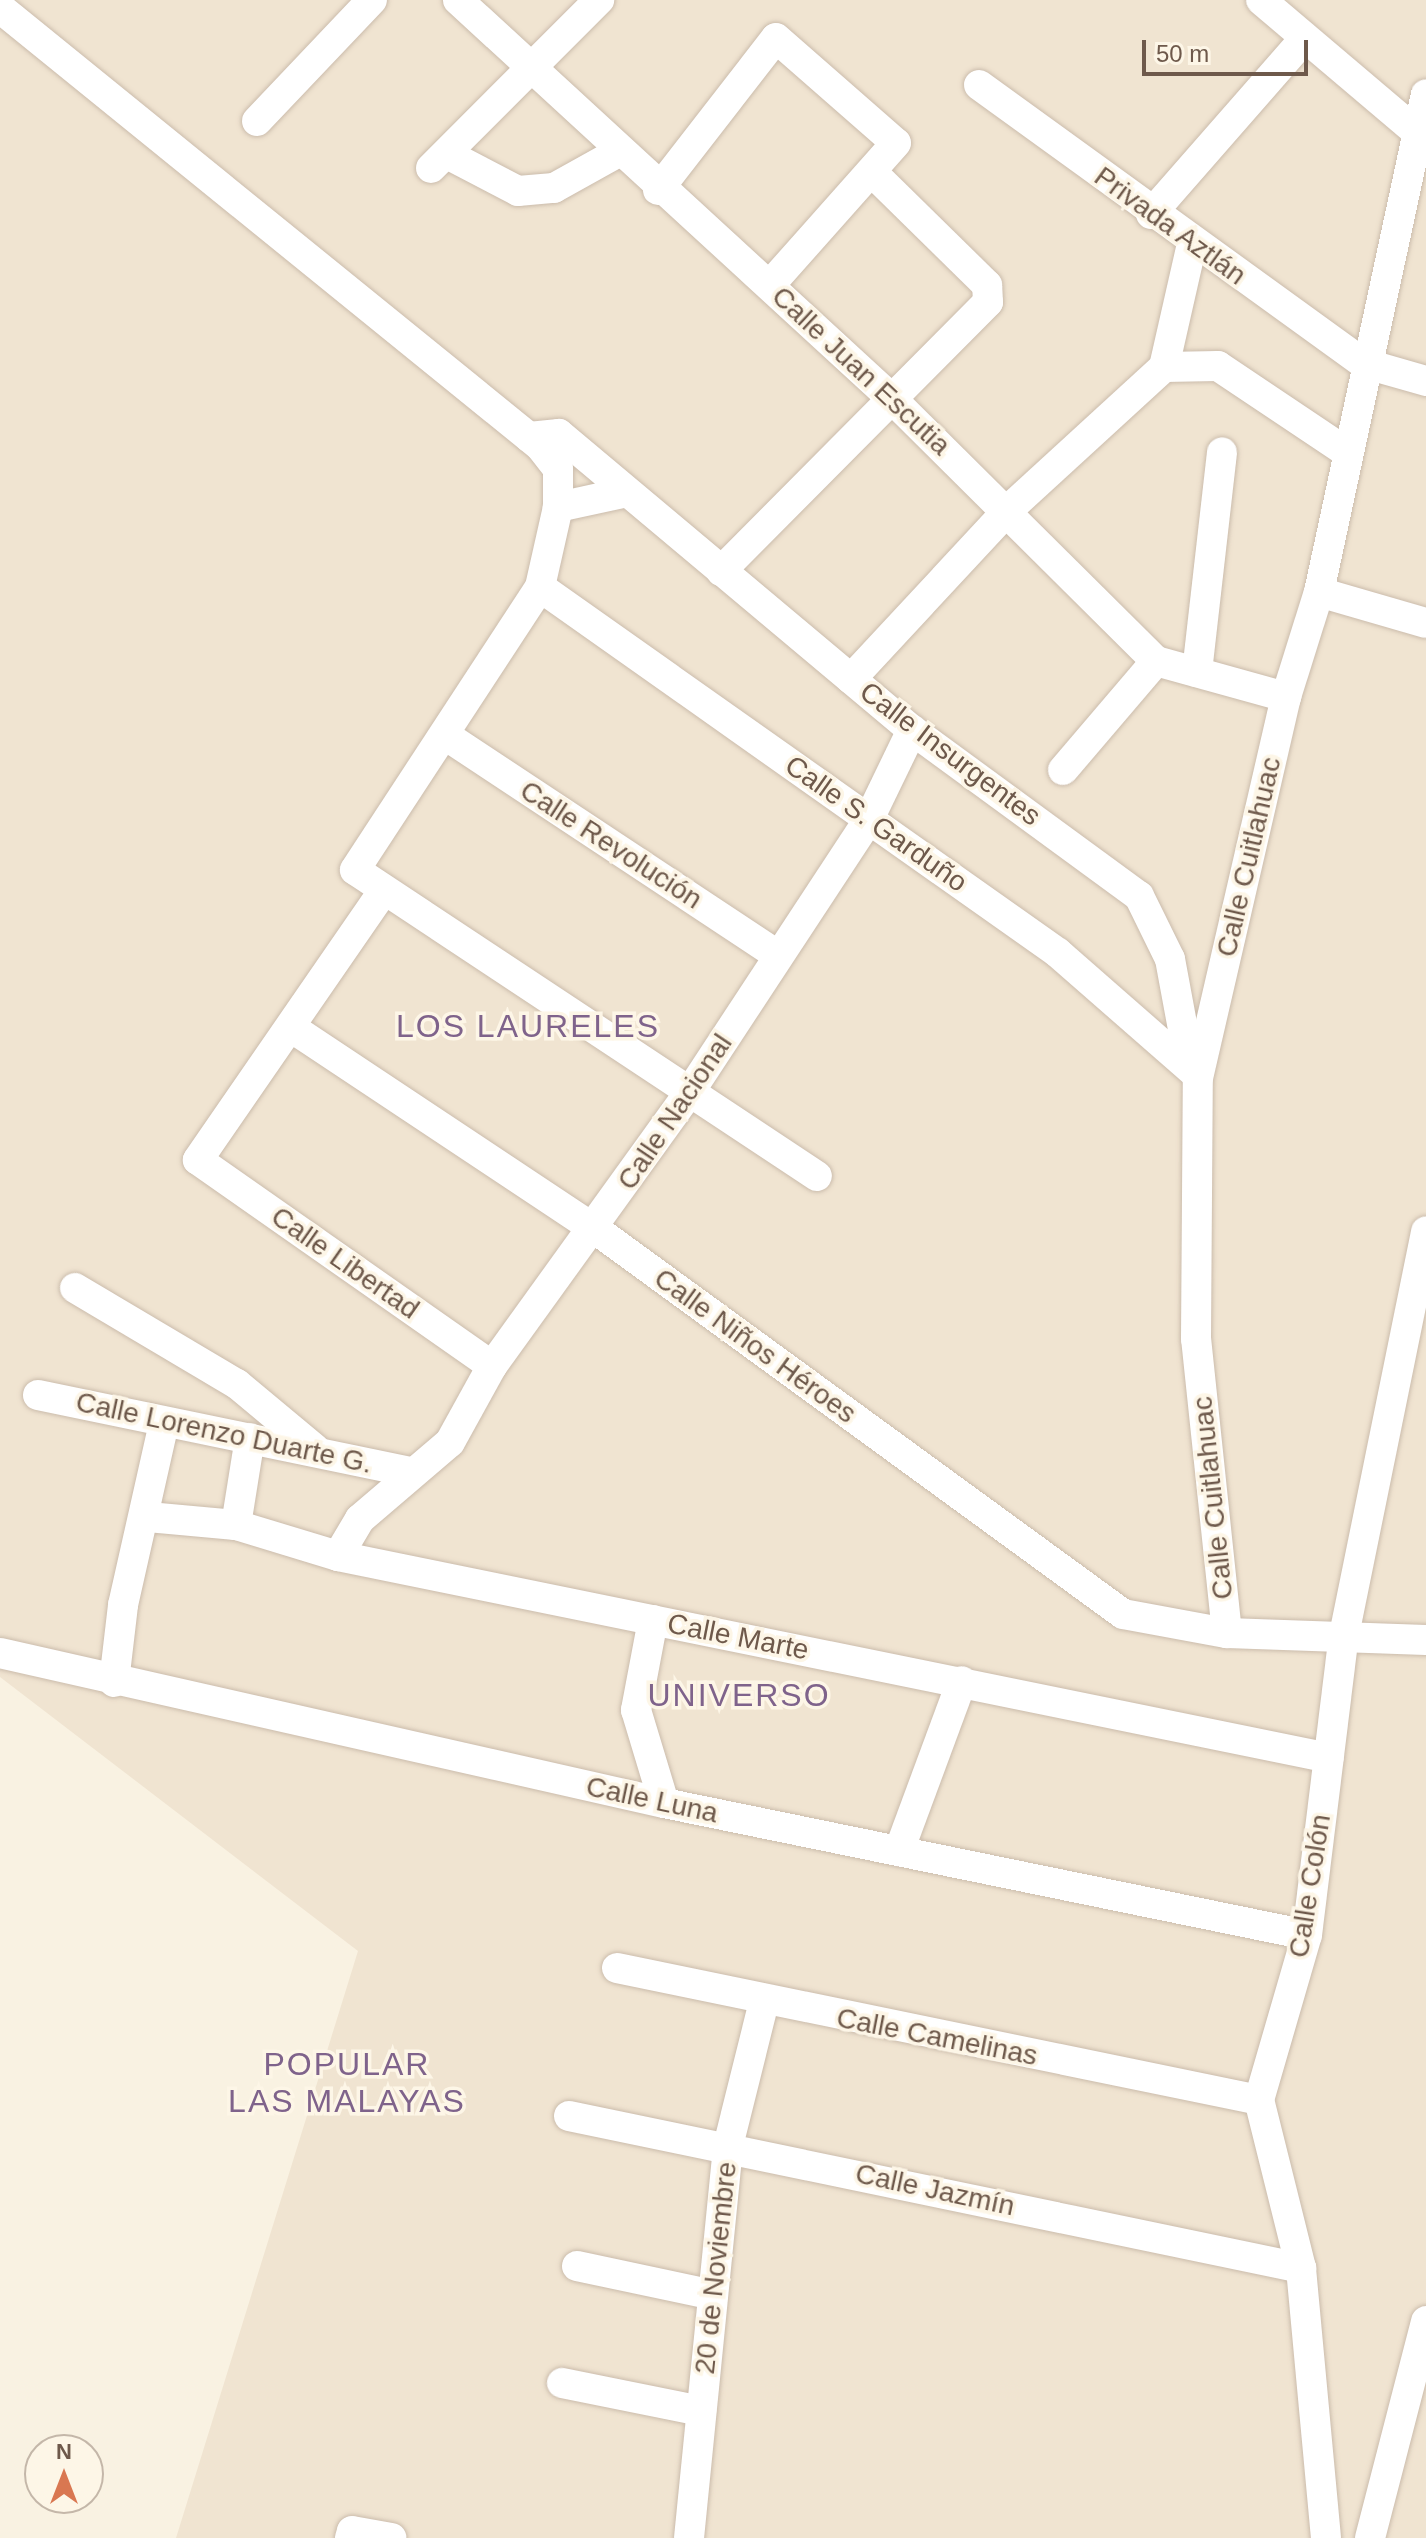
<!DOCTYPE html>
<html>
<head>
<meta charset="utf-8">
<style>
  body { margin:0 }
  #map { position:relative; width:1426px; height:2538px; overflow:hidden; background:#f9f2e2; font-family:Arial,sans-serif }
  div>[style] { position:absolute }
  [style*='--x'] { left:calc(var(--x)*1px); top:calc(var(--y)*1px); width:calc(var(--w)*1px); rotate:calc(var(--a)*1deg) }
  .residential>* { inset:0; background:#f0e4d1 }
  .roads { filter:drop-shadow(0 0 2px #cbbcac) drop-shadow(0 0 2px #cbbcac) }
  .minor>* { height:30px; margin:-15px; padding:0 15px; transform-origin:15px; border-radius:15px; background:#fff }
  span { translate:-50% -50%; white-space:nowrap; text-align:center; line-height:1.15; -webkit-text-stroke:7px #fdf6e7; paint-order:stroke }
  .street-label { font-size:28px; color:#6e594b }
  .quarter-label { font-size:32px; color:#7f638b; letter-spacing:2px }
  .north { position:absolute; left:24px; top:2434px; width:80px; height:80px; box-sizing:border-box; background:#fdf6e7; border:2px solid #c4b7a9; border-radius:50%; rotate:0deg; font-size:22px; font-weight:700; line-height:32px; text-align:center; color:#6e594b }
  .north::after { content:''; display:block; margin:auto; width:28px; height:36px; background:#d97751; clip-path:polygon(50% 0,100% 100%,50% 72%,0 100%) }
  .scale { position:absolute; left:1142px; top:40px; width:166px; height:36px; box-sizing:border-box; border:4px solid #6e594b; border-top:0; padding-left:10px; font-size:24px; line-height:28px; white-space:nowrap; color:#6e594b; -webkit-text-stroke:6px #fdf6e7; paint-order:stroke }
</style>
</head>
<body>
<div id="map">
  <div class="residential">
    <div style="clip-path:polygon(0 0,1426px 0,1426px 2538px,176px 2538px,358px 1951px,0 1677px)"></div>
  </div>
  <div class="roads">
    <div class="minor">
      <div style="--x:458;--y:0;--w:585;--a:42.58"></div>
      <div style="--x:889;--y:396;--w:376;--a:44.8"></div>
      <div style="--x:1156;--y:661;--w:135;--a:15.5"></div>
      <div style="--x:1261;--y:0;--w:216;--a:40.3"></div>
      <div style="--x:0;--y:8;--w:695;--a:39.05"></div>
      <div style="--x:540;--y:446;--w:29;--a:52"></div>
      <div style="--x:558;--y:469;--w:38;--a:90"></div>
      <div style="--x:979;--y:85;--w:474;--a:35.9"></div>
      <div style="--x:1363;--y:363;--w:66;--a:15.9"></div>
      <div style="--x:257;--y:121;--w:167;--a:-46.5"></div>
      <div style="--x:447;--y:154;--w:80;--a:27.5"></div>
      <div style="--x:518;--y:191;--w:36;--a:-5"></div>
      <div style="--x:554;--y:188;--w:72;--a:-29.1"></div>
      <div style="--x:431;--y:168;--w:238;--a:-45"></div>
      <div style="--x:658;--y:190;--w:192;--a:-52.2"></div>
      <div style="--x:776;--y:38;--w:159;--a:41.2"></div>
      <div style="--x:896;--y:143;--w:190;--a:131.6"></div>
      <div style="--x:1151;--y:214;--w:234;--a:-48.8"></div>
      <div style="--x:1164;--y:367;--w:54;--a:-1.1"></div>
      <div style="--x:1218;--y:366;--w:153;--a:33.8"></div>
      <div style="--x:1164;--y:367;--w:126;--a:-77.2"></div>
      <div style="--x:529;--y:437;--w:30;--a:-6"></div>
      <div style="--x:559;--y:434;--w:461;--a:40"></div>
      <div style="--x:912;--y:730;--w:281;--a:36.2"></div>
      <div style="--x:1139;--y:896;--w:70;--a:63.8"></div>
      <div style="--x:1170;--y:959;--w:110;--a:79.5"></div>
      <div style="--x:627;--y:492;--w:71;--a:167.7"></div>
      <div style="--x:558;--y:507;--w:82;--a:102.7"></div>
      <div style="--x:540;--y:587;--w:338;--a:123.2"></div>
      <div style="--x:355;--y:870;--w:554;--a:33.52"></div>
      <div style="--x:721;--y:571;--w:379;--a:-45.2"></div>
      <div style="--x:988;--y:302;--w:17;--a:-93"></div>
      <div style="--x:987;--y:285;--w:157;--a:-135.5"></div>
      <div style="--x:540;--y:587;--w:634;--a:35.24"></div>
      <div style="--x:1058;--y:953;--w:179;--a:41.2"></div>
      <div style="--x:1319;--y:592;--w:111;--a:16.2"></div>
      <div style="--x:1197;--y:672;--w:221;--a:-83.5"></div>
      <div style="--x:851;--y:679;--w:231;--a:-47.1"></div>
      <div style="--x:1008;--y:510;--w:212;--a:-42.5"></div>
      <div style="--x:445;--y:735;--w:399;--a:33.5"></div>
      <div style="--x:1063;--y:770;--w:143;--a:-49.5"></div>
      <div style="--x:384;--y:890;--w:328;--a:124.6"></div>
      <div style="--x:198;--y:1160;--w:359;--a:35"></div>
      <div style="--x:292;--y:1028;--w:364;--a:33.6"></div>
      <div style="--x:595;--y:1229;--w:653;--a:36.1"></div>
      <div style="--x:1123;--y:1614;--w:106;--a:10.4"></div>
      <div style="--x:1227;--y:1633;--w:199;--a:2"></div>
      <div style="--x:75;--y:1288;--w:188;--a:30.7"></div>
      <div style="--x:237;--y:1384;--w:102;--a:39.8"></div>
      <div style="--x:38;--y:1395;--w:380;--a:11.7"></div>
      <div style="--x:148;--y:1517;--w:88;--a:5.2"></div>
      <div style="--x:236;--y:1525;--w:107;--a:16.9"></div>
      <div style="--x:338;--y:1556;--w:1011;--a:11.52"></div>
      <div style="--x:236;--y:1525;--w:88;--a:-80.9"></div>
      <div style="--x:338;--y:1556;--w:43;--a:-59.3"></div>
      <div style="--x:360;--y:1519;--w:118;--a:-40.5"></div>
      <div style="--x:450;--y:1442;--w:87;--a:-61.1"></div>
      <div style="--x:492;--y:1366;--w:340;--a:-54.2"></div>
      <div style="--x:691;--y:1090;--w:324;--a:-56.7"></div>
      <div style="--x:869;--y:819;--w:99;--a:-64.2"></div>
      <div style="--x:653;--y:1620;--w:92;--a:100.7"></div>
      <div style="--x:636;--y:1710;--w:97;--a:73.2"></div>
      <div style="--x:1227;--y:1633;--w:296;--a:-96"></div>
      <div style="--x:1196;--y:1339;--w:261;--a:-89.6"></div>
      <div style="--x:1198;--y:1078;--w:391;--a:-77"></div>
      <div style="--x:1286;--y:697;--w:110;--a:-72.6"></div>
      <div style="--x:1319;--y:592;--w:509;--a:-77.87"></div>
      <div style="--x:0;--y:1653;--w:681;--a:12.73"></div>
      <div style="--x:664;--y:1803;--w:656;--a:11.6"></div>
      <div style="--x:114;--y:1682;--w:78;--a:-83.3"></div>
      <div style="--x:123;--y:1605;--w:187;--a:-77.3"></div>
      <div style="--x:899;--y:1851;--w:181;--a:-69.7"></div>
      <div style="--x:617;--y:1968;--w:655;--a:11.62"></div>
      <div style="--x:569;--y:2116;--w:748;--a:11.73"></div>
      <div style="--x:577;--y:2266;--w:139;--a:12"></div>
      <div style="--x:562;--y:2383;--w:142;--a:11.4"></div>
      <div style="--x:350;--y:2538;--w:7;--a:-74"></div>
      <div style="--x:352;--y:2531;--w:40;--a:10"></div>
      <div style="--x:689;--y:2538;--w:394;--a:-84.3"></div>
      <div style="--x:728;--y:2146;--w:148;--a:-76"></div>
      <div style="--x:1326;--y:2538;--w:271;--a:-95.3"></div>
      <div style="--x:1301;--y:2268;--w:173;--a:-104"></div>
      <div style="--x:1259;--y:2100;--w:172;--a:-73.8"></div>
      <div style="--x:1307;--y:1935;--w:297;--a:-83"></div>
      <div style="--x:1343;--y:1640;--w:417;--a:-78.5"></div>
      <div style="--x:1370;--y:2538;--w:224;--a:-75.5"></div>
    </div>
  </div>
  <div class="street-label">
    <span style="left:1170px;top:226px;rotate:36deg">Privada Aztlán</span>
    <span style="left:861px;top:371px;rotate:43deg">Calle Juan Escutia</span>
    <span style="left:950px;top:754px;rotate:37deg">Calle Insurgentes</span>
    <span style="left:876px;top:824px;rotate:35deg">Calle S. Garduño</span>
    <span style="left:611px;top:845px;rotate:33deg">Calle Revolución</span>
    <span style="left:1249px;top:857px;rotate:-77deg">Calle Cuitlahuac</span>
    <span style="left:675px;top:1112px;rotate:-56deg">Calle Nacional</span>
    <span style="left:345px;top:1263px;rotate:35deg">Calle Libertad</span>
    <span style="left:755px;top:1346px;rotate:36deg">Calle Niños Héroes</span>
    <span style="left:224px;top:1433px;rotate:12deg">Calle Lorenzo Duarte G.</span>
    <span style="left:1213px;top:1498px;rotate:-96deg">Calle Cuitlahuac</span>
    <span style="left:738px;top:1637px;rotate:11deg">Calle Marte</span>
    <span style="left:652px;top:1800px;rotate:12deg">Calle Luna</span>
    <span style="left:1310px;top:1886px;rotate:-81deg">Calle Colón</span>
    <span style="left:937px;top:2037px;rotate:11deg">Calle Camelinas</span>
    <span style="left:935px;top:2190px;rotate:12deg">Calle Jazmín</span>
    <span style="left:716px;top:2268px;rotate:-84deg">20 de Noviembre</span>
  </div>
  <div class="quarter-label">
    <span style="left:528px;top:1026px">LOS LAURELES</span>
    <span style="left:739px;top:1695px">UNIVERSO</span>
    <span style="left:347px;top:2083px">POPULAR<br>LAS MALAYAS</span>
  </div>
  <div class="north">N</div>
  <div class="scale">50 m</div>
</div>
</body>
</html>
